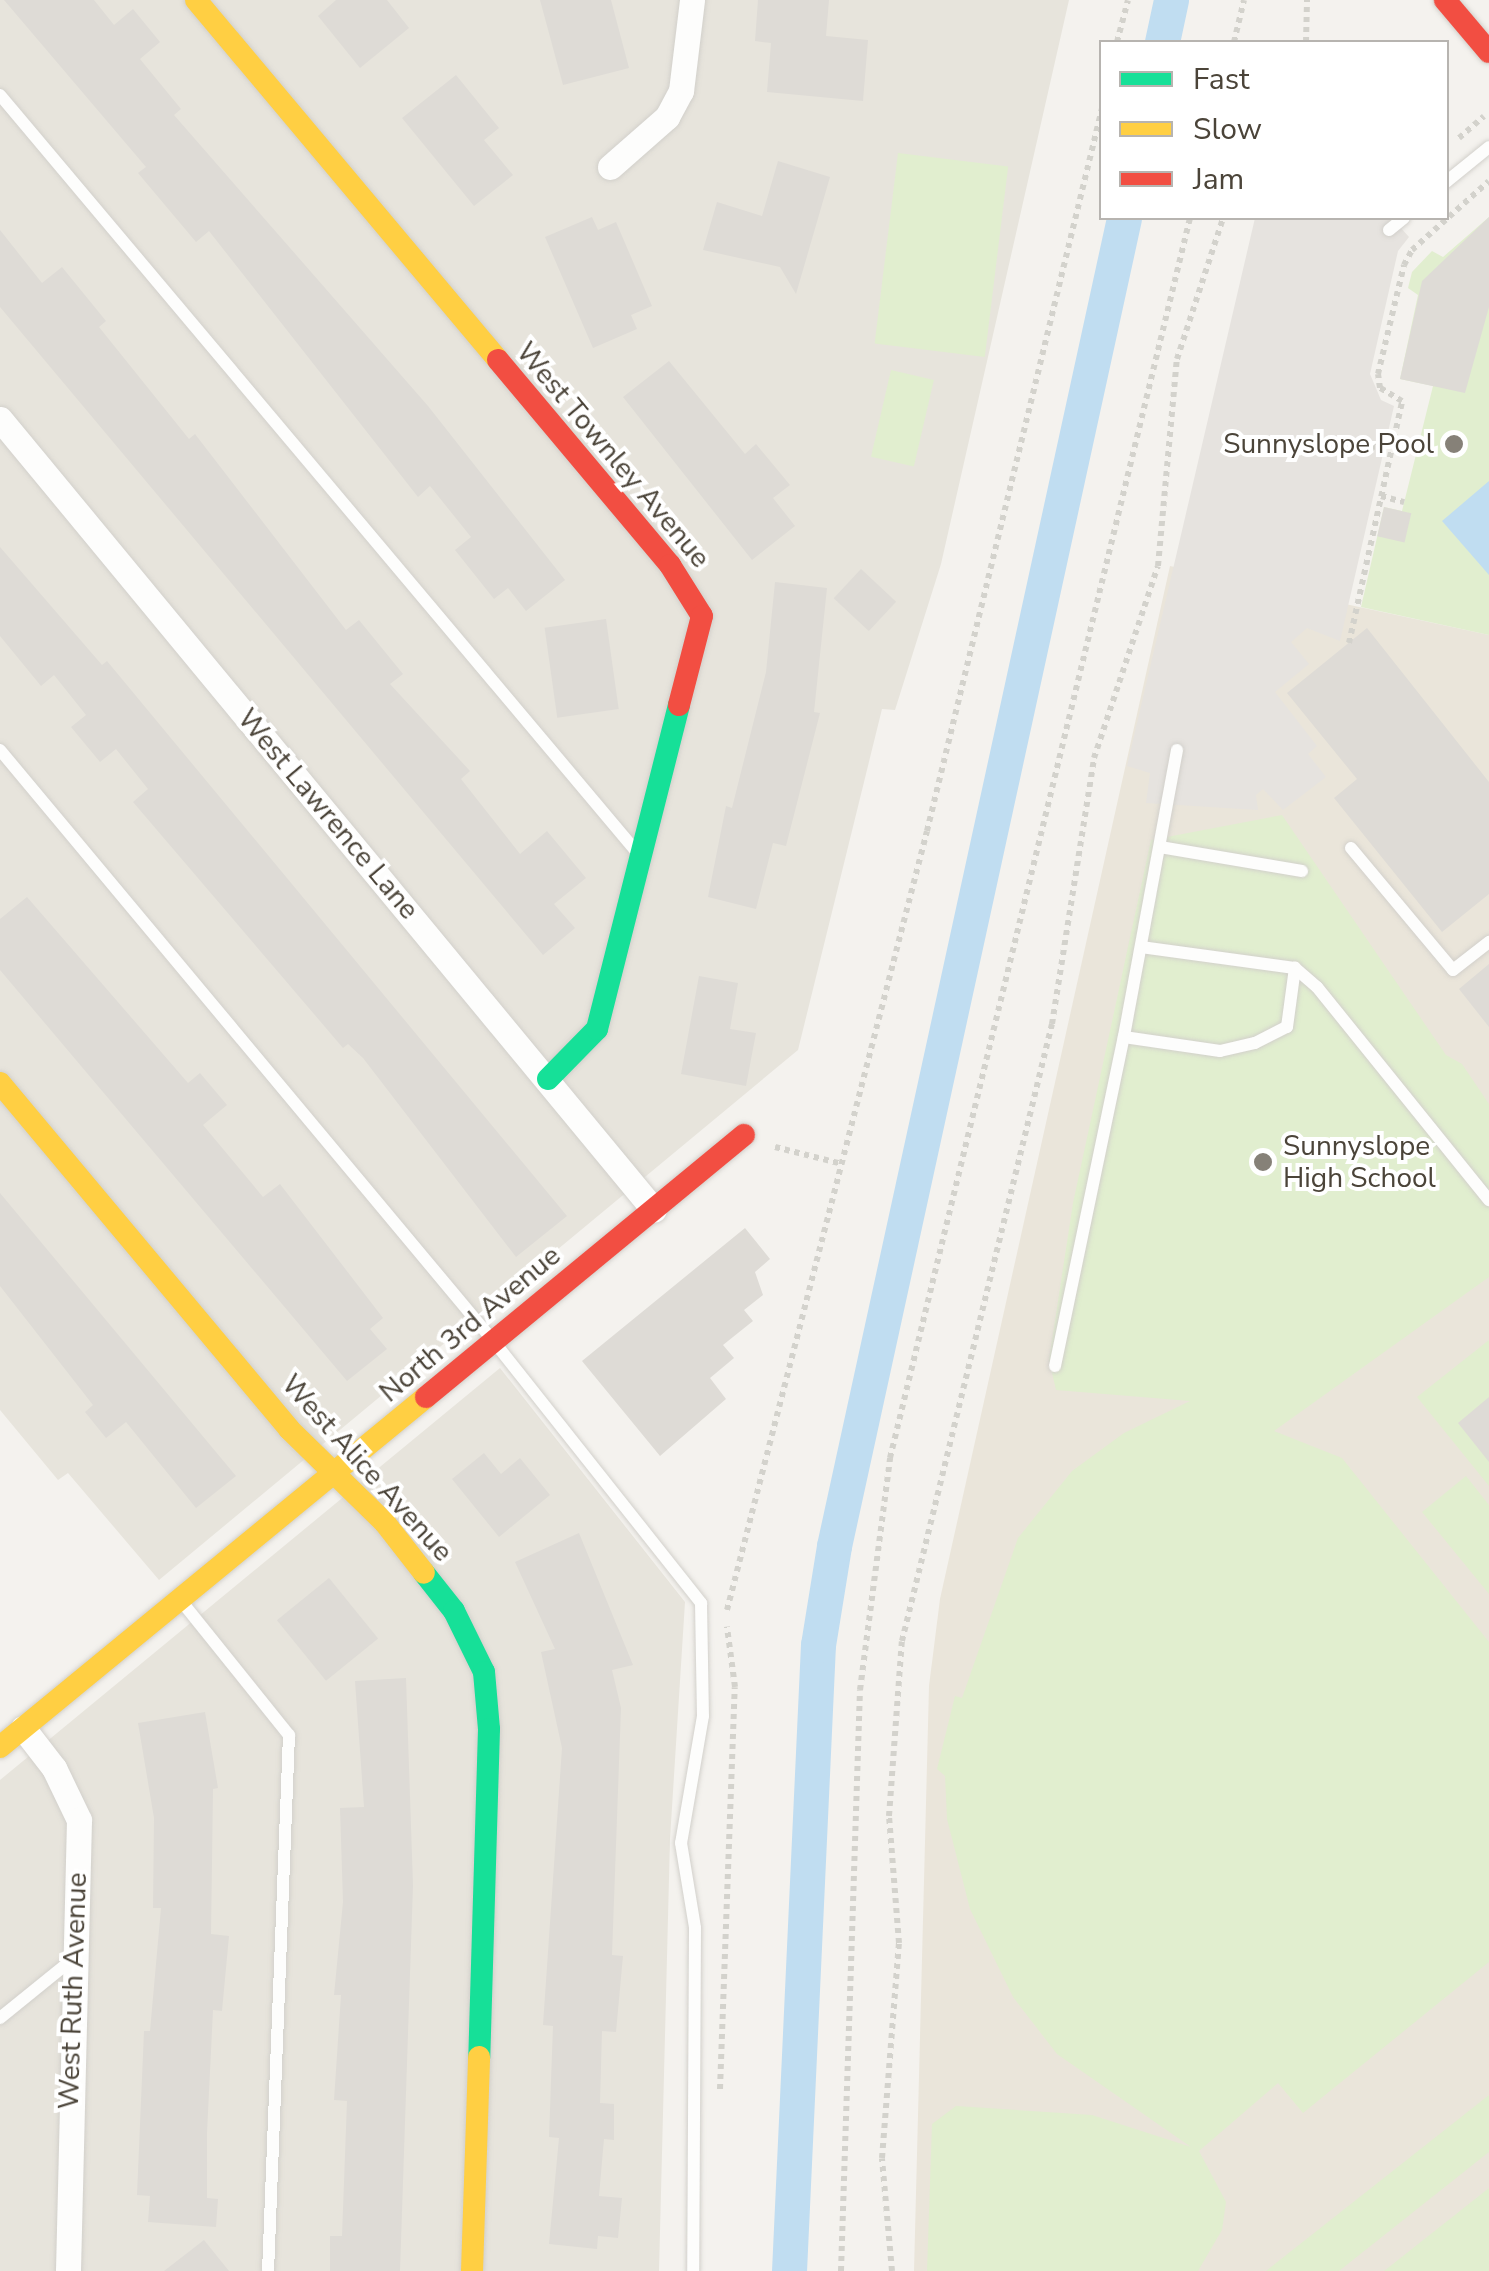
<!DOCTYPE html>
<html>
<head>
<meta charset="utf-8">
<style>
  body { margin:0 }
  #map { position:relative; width:1489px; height:2271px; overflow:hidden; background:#f4f2ee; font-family:"Nunito Sans",sans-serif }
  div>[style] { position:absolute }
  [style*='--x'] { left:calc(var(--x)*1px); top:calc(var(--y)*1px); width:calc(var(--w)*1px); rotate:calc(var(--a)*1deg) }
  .residential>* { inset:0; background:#e7e4dc }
  .education>* { inset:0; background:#eae5da }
  .green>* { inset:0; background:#e1eecf; transform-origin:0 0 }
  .parking>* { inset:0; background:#e6e3df }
  .water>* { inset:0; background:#c0ddf1 }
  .canal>* { height:35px; margin:-17.5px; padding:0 17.5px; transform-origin:17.5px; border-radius:17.5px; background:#c0ddf1 }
  .building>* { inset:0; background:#dedbd6; transform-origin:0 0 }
  .path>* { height:6px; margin-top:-3px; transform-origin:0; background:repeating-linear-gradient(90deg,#d3d2cc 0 5px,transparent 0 10px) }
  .roads { filter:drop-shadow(0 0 2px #d2d0cb) drop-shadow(0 0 2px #d2d0cb) }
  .lane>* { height:12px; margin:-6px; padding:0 6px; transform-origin:6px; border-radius:6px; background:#fdfdfc }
  .street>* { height:25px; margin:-12.5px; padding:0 12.5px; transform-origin:12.5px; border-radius:12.5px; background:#fdfdfc }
  .fast>* { height:22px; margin:-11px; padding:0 11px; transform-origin:11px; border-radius:11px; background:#16e098 }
  .slow>* { height:22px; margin:-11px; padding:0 11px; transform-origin:11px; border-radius:11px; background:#ffcf43 }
  .jam>* { height:22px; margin:-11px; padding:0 11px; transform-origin:11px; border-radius:11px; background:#f24e42 }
  .dots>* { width:28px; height:28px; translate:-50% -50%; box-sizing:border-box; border:5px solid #fff; border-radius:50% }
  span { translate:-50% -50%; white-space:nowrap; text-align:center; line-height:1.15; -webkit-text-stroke:8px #fff; paint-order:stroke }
  .poi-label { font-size:28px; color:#4b4439 }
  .right { translate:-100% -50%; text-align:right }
  .left { translate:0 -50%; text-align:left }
  .street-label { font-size:28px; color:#4b4439 }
  .legend { position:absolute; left:1099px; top:40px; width:350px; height:180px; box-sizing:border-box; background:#fff; border:2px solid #b7b4b0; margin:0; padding:12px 18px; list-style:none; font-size:30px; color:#4b4439 }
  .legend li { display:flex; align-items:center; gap:20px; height:50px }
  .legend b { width:50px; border:2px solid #b7b4b0 }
</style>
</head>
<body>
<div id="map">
  <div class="residential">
    <div style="clip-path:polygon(0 0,1069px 0,941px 564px,895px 710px,882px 709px,798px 1050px,159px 1580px,68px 1473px,58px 1480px,0 1410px)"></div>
    <div style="clip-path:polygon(500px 1368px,685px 1602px,670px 1839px,659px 2271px,0 2271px,0 1780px)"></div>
  </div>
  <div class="education">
    <div style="clip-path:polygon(1170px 566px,1489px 635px,1489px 2271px,914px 2271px,929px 1686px,940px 1599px)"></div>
  </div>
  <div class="green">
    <div style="left:898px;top:153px;width:111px;height:192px;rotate:7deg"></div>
    <div style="clip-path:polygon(1489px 217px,1489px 635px,1361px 607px,1384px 507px,1402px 511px,1433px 386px,1400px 379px,1418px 295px,1408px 288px,1412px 272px,1432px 251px,1443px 257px)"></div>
    <div style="left:891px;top:370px;width:44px;height:89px;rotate:13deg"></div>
    <div style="clip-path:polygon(1282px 815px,1446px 1055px,1462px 1064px,1489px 1104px,1489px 1277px,1274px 1431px,1342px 1458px,1489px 1642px,1489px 1962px,1303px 2113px,1278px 2083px,1199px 2151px,1226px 2202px,1222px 2230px,1198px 2271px,927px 2271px,932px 2124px,956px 2106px,1092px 2115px,1191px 2147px,1057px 2054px,1013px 1997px,970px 1909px,947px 1819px,945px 1776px,937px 1769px,955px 1696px,962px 1698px,1018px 1538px,1072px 1471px,1124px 1433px,1190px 1401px,1056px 1390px,1049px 1360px,1073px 1203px,1151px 840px)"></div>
    <div style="clip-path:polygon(1489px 1340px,1489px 1486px,1417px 1397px)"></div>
    <div style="clip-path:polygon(1466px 1476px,1489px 1505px,1489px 1594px,1422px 1512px)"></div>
    <div style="clip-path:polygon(1489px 2095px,1489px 2152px,1339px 2271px,1266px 2271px)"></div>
    <div style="clip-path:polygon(1489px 2188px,1489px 2271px,1384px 2271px)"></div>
  </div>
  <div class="parking">
    <div style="clip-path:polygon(1255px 218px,1392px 218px,1409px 237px,1398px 251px,1370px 374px,1381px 400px,1394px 406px,1340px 641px,1307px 628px,1291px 642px,1309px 664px,1275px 692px,1317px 746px,1308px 754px,1326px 777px,1283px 810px,1263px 789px,1256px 795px,1258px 810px,1146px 803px,1150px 773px,1127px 766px)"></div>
  </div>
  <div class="water">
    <div style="clip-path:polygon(1489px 481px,1489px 575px,1442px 521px)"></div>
  </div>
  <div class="canal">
    <div style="--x:1162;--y:42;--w:43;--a:-77.9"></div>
    <div style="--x:789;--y:2271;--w:627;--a:-87.35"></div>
    <div style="--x:818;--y:1645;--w:100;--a:-80.8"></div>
    <div style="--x:834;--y:1546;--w:1359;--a:-77.68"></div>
  </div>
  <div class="building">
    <div style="clip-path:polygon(4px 0,94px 0,114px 25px,133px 9px,160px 42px,140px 59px,181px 109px,174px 115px,428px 406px,565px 580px,526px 611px,508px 588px,494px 599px,455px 550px,471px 537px,430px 486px,418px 497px,209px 231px,196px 242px,138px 173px,146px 167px)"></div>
    <div style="clip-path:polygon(336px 0,387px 0,409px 28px,360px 68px,318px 16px)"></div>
    <div style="clip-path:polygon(540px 0,611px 0,629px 68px,563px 85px)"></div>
    <div style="clip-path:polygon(758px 0,829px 0,826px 36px,868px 40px,863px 101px,767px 92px,771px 43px,755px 41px)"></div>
    <div style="clip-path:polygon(456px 75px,499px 128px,484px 140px,513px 175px,474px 206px,402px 118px)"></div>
    <div style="clip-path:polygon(778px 161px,830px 177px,796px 294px,780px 267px,703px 250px,717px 202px,762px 216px)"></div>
    <div style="clip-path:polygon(592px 217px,598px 230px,616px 222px,652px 306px,631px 315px,637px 329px,593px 348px,545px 237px)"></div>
    <div style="clip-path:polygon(1489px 217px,1489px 307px,1465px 393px,1400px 379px,1422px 281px)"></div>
    <div style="clip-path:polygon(0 230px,42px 283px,62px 267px,106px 321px,99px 327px,189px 439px,195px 434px,346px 630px,359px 620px,403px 674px,390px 684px,470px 771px,461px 779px,520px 854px,547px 831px,586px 878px,554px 904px,575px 928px,543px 955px,0 307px)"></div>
    <div style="clip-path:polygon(669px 361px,745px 454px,756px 444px,790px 485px,773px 498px,795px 526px,752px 560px,623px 397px)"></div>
    <div style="left:1384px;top:507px;width:28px;height:30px;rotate:13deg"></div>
    <div style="clip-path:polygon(0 547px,102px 665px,107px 661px,567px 1216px,516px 1257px,363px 1058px,348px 1044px,343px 1048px,133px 802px,148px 789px,116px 749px,100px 762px,71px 727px,86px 715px,54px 675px,41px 686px,0 636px)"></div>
    <div style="left:861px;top:569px;width:48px;height:40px;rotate:43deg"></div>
    <div style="clip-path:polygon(775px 582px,827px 588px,814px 712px,820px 713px,786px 846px,773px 843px,756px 909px,708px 897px,726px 806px,732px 808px,766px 672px)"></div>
    <div style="left:606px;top:619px;width:91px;height:62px;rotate:82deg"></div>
    <div style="clip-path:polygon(1367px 628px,1489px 782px,1489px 894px,1442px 932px,1334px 798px,1357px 779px,1287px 693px)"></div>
    <div style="clip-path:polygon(27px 897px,188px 1083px,200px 1073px,227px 1105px,203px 1125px,263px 1197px,280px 1184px,383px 1318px,370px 1329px,387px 1349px,347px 1381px,0 970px,0 919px)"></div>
    <div style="clip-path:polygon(1489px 964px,1489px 1027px,1459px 989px)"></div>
    <div style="clip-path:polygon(699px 976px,738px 983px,730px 1029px,756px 1033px,746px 1086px,681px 1074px)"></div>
    <div style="clip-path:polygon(0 1193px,236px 1476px,196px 1508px,126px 1422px,106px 1438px,85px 1412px,93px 1405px,0 1286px)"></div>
    <div style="clip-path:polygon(745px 1228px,770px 1259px,755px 1272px,763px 1295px,744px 1310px,753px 1321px,723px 1345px,734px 1358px,710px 1378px,726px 1399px,660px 1456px,582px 1361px)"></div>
    <div style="clip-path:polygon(1489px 1397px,1489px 1462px,1458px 1423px)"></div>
    <div style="clip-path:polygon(484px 1453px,501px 1474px,520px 1458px,550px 1495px,499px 1537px,452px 1479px)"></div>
    <div style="clip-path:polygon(579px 1533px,633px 1665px,612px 1670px,621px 1708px,612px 1955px,623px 1956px,616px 2032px,602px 2031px,600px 2103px,614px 2104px,614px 2140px,604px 2139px,599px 2196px,622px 2198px,618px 2238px,598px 2236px,597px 2249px,549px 2244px,559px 2138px,549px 2137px,553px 2026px,543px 2025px,562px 1748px,541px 1652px,555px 1649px,515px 1562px)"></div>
    <div style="left:329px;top:1578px;width:78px;height:67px;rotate:51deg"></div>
    <div style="clip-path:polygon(406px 1678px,413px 1885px,400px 2271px,330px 2271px,330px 2236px,342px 2236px,347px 2101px,334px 2100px,341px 1995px,334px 1995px,343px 1902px,340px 1808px,364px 1807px,355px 1681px)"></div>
    <div style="clip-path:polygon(205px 1712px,218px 1788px,213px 1789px,211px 1934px,229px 1936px,222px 2011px,213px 2010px,207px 2133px,207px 2198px,218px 2199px,216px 2227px,148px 2222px,150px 2196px,137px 2195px,144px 2031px,150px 2031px,161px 1908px,153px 1908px,154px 1818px,138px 1723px)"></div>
    <div style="clip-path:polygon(204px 2240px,229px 2271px,164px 2271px)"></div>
  </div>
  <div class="path">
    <div style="--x:1117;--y:42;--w:43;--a:-75.3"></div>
    <div style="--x:1234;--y:42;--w:43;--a:-76.6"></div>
    <div style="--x:1306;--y:42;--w:42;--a:-88.6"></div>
    <div style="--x:1459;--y:138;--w:33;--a:-41"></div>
    <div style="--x:1341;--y:439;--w:45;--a:12.8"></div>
    <div style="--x:1381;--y:496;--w:24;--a:15"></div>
    <div style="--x:1349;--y:643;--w:248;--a:-77.6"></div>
    <div style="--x:1402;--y:401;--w:26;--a:-149"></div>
    <div style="--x:1380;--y:388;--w:14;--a:-98"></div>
    <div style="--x:1378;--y:374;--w:112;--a:-76.6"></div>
    <div style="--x:1404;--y:265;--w:17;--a:-62"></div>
    <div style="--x:1412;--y:250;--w:103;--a:-41.9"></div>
    <div style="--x:775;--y:1147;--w:69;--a:14.2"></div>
    <div style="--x:727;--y:1610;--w:804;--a:-75.6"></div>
    <div style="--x:927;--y:831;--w:744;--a:-76.39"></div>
    <div style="--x:720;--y:2089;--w:402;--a:-87.9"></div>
    <div style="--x:735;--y:1687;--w:61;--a:-97.6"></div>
    <div style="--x:841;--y:2271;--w:581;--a:-88.13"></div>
    <div style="--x:860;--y:1690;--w:234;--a:-82.6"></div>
    <div style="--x:890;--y:1458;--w:1276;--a:-76.4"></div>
    <div style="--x:892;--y:2271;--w:113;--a:-95.1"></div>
    <div style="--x:882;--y:2158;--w:216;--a:-85.5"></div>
    <div style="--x:899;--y:1943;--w:127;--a:-94.5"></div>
    <div style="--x:889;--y:1816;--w:175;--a:-85.8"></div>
    <div style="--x:902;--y:1641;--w:635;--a:-76.34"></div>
    <div style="--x:1052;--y:1024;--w:269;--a:-81"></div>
    <div style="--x:1094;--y:758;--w:202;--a:-71.6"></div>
    <div style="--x:1158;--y:566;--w:208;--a:-84.8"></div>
    <div style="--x:1177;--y:359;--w:148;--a:-71.9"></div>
  </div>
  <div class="roads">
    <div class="lane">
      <div style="--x:0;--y:95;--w:988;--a:49.93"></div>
      <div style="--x:1446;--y:182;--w:55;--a:-39.1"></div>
      <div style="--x:1389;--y:230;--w:19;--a:-39"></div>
      <div style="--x:0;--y:750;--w:772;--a:50.15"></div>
      <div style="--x:495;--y:1343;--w:332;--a:51.6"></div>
      <div style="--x:701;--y:1603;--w:113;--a:89"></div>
      <div style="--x:703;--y:1716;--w:129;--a:99.8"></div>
      <div style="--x:681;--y:1843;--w:86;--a:80.6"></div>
      <div style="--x:695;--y:1928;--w:343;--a:90.3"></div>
      <div style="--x:1177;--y:750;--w:292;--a:100.5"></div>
      <div style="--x:1124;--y:1037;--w:97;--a:8.3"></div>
      <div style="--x:1220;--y:1051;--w:36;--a:-13"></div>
      <div style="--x:1255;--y:1043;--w:36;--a:-27"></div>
      <div style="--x:1287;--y:1027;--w:60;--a:-82.3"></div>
      <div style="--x:1295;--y:968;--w:29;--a:41"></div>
      <div style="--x:1317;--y:987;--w:274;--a:51.1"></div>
      <div style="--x:1160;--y:847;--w:144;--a:9.6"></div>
      <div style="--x:1351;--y:848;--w:159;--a:50.1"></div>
      <div style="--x:1453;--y:970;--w:46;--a:-37.9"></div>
      <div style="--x:1141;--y:947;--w:155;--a:7.8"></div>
      <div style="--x:1055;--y:1366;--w:336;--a:-78.2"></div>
      <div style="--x:182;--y:1602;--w:171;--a:51.2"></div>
      <div style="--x:289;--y:1735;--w:536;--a:92.24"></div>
      <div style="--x:0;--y:2018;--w:95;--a:-39"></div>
    </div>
    <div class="street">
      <div style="--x:610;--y:167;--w:76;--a:-41.3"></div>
      <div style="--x:667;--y:117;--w:30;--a:-62"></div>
      <div style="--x:681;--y:91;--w:92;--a:-83.1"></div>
      <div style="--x:0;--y:419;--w:1026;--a:50.42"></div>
      <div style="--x:23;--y:1728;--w:51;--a:52.2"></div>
      <div style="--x:54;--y:1768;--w:58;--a:64.3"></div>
      <div style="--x:79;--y:1820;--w:451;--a:91.4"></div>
    </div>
    <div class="fast">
      <div style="--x:548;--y:1079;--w:70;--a:-45.6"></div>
      <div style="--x:597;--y:1029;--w:334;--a:-75.8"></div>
      <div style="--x:424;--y:1573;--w:48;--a:51.7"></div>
      <div style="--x:454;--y:1611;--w:68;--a:63.8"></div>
      <div style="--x:484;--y:1672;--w:57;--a:85"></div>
      <div style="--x:489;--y:1729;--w:328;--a:91.7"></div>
    </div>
    <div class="slow">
      <div style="--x:196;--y:0;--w:470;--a:50"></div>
      <div style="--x:0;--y:1083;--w:451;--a:50.1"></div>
      <div style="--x:289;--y:1429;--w:134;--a:44.4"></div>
      <div style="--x:385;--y:1523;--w:63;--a:52"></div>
      <div style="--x:0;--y:1747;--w:551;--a:-39.41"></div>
      <div style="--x:472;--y:2271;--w:214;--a:-88.1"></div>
    </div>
    <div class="jam">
      <div style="--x:1445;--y:0;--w:68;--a:49.8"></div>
      <div style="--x:498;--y:360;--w:268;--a:50"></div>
      <div style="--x:670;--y:565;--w:60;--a:57.9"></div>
      <div style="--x:702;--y:616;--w:92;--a:104.5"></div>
      <div style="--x:426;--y:1397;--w:412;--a:-39.5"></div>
    </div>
  </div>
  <div class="dots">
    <div style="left:1454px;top:444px;background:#868178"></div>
    <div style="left:1263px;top:1162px;background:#868178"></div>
  </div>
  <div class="poi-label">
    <span class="right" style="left:1434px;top:444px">Sunnyslope Pool</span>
    <span class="left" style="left:1283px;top:1162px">Sunnyslope<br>High School</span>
  </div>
  <div class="street-label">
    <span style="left:613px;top:455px;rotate:50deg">West Townley Avenue</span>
    <span style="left:328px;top:814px;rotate:50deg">West Lawrence Lane</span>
    <span style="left:470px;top:1324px;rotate:-40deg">North 3rd Avenue</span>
    <span style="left:367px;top:1468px;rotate:48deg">West Alice Avenue</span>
    <span style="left:73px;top:1991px;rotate:-88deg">West Ruth Avenue</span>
  </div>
  <ul class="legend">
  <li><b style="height:12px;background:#16e098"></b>Fast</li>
  <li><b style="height:12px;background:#ffcf43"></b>Slow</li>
  <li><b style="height:12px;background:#f24e42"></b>Jam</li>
  </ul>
</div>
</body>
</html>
